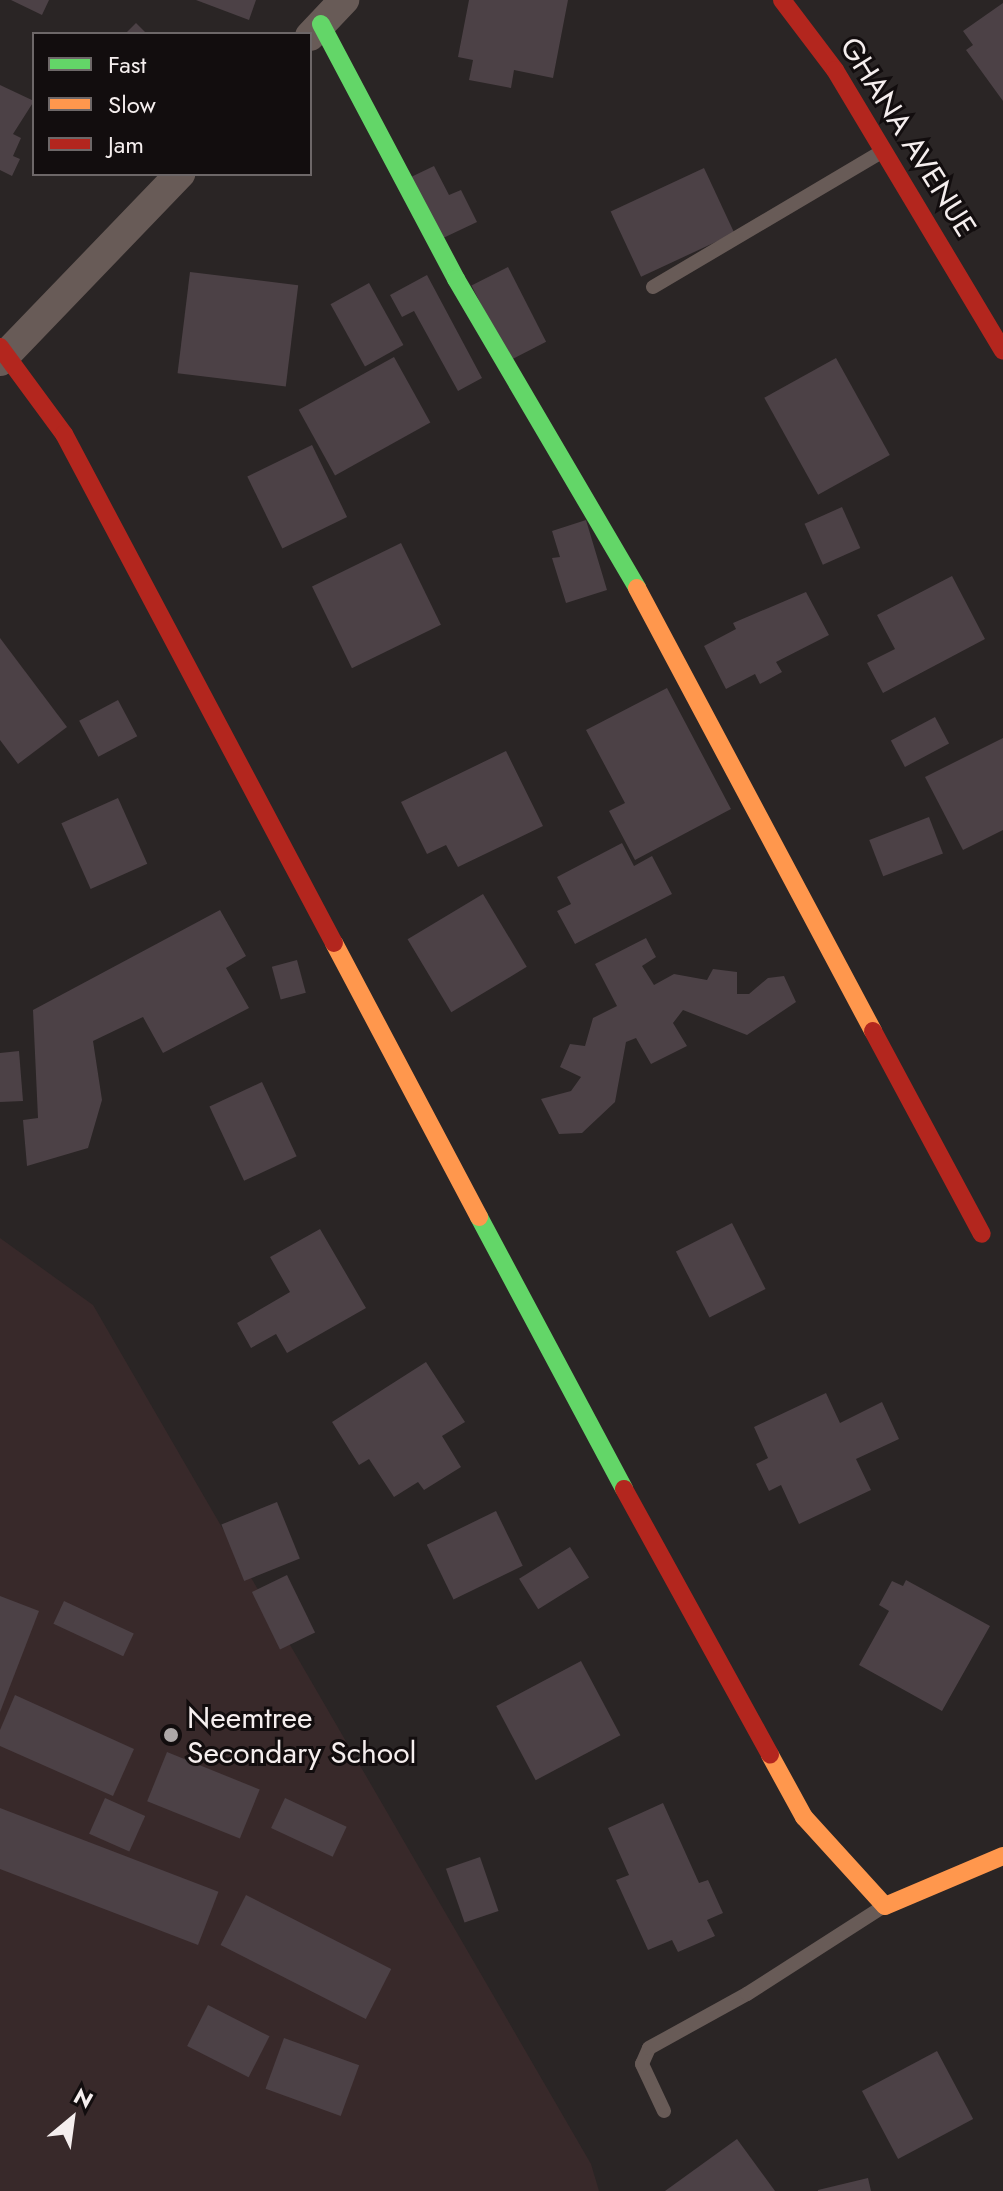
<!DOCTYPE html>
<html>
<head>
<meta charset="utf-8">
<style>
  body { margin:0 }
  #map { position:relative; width:1003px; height:2191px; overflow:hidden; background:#2a2525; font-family:Jost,sans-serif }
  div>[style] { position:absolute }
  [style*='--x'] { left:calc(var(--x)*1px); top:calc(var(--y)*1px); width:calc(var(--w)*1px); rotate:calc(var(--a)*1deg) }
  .built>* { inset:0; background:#38292a }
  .building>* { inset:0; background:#4c4146; transform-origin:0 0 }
  .lane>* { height:14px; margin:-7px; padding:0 7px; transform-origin:7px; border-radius:7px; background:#685b57 }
  .street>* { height:30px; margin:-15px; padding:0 15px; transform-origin:15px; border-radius:15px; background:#685b57 }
  .fast>* { height:18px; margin:-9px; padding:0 9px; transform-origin:9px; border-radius:9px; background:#63d668 }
  .slow>* { height:18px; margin:-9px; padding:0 9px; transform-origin:9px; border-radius:9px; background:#ff974d }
  .jam>* { height:18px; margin:-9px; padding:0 9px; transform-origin:9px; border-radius:9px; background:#b3261e }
  .dots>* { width:22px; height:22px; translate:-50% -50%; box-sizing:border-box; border:4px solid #120d0e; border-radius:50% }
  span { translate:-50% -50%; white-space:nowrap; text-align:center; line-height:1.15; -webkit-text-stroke:6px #120d0e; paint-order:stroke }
  .street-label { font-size:30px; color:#f5eeee }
  .poi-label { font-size:30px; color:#f5eeee }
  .left { translate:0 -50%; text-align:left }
  .legend { position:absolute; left:32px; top:32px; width:280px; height:144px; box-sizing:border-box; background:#120d0e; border:2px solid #6d6768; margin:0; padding:10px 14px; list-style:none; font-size:24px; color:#f5eeee }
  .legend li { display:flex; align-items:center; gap:16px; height:40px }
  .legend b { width:40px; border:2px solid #6d6768 }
  .north { position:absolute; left:32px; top:2079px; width:80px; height:80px; -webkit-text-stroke:6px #120d0e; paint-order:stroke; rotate:29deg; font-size:22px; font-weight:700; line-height:32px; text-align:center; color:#f5eeee }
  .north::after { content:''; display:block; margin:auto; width:28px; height:36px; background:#f5eeee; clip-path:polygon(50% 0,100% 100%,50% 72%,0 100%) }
</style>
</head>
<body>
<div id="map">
  <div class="built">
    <div style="clip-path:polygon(0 1238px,93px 1305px,591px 2164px,599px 2191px,0 2191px)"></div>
  </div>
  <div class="building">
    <div style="clip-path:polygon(11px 0,49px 0,42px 15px)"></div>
    <div style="clip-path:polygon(196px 0,256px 0,249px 20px)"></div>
    <div style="clip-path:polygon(469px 0,568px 0,553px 78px,514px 70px,511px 88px,469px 80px,473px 60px,458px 57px)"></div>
    <div style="clip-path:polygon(1003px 3px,1003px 101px,966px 50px,973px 45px,963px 31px)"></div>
    <div style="clip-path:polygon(136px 23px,147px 34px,125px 34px)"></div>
    <div style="clip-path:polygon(0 85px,34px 101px,13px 134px,21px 138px,13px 156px,20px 159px,12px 176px,0 170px)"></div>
    <div style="clip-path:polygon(434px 166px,449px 195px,461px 190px,477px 222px,441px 239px,411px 177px)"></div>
    <div style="left:704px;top:168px;width:72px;height:103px;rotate:65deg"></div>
    <div style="left:508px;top:267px;width:84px;height:41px;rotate:63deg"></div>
    <div style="left:190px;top:272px;width:109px;height:102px;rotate:7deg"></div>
    <div style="clip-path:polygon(427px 275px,482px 378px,458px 391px,414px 311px,402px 317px,390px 295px)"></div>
    <div style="left:369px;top:283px;width:71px;height:44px;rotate:61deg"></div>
    <div style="left:394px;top:357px;width:75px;height:109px;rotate:61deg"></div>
    <div style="left:836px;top:358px;width:111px;height:82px;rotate:61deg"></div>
    <div style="left:312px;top:445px;width:80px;height:72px;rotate:64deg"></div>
    <div style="left:842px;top:507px;width:45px;height:41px;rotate:66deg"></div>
    <div style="clip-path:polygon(586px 520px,607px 590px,566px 603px,552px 558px,560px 557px,552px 531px)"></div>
    <div style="left:401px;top:543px;width:91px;height:99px;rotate:64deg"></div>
    <div style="clip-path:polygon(952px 576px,985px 639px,883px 693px,867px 663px,895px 649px,877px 615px)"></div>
    <div style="clip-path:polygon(806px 592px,829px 635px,776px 662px,782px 672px,760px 684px,755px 674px,726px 689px,704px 646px,736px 629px,733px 623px)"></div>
    <div style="clip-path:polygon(0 638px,67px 727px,18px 764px,0 740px)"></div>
    <div style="clip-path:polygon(667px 688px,731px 809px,635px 860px,609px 811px,625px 803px,586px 730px)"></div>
    <div style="left:118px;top:700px;width:41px;height:44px;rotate:62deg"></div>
    <div style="left:935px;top:717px;width:30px;height:50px;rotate:62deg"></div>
    <div style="clip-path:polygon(1003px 738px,1003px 830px,963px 850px,925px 777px)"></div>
    <div style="clip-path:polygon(506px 751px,543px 826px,458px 867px,446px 845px,427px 854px,401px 802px)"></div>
    <div style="left:118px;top:798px;width:72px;height:62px;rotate:66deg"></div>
    <div style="left:929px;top:817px;width:39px;height:64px;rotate:69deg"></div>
    <div style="clip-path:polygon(622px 843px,634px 866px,652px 856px,672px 894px,575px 944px,557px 911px,571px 904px,557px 877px)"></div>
    <div style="left:483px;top:894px;width:85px;height:88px;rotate:59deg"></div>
    <div style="clip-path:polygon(220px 910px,246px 956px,226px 968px,249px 1008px,163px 1053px,143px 1017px,93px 1041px,102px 1100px,88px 1148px,27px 1166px,23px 1120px,38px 1118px,33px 1010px)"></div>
    <div style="clip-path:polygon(646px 938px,656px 957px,642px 966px,654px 985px,674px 974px,707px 980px,713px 969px,737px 972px,737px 994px,749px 994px,768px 978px,784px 976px,796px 1002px,747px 1035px,683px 1010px,673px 1023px,687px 1046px,651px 1064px,636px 1038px,626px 1042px,615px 1102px,582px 1133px,559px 1134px,541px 1099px,571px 1091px,581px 1077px,560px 1067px,570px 1044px,585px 1046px,593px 1018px,617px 1006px,595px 964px)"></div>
    <div style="left:297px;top:960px;width:34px;height:26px;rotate:75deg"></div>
    <div style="clip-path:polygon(19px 1051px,23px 1101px,0 1102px,0 1053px)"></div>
    <div style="left:262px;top:1082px;width:82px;height:58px;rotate:65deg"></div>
    <div style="left:732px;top:1223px;width:74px;height:63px;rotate:63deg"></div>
    <div style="clip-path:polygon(320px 1229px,366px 1308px,287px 1353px,276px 1334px,251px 1348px,237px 1323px,290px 1292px,270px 1257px)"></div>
    <div style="clip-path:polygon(426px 1362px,465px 1422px,442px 1436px,461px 1467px,424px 1490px,418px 1482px,394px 1497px,369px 1459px,359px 1465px,332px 1422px)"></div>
    <div style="clip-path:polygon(826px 1393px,840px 1423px,882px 1402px,899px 1439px,856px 1459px,871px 1490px,799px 1524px,781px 1485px,769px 1491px,756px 1464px,768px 1458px,754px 1427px)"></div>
    <div style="left:277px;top:1502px;width:61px;height:60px;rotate:68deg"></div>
    <div style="left:496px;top:1511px;width:61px;height:77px;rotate:64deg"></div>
    <div style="left:570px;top:1547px;width:36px;height:60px;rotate:58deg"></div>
    <div style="left:287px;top:1575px;width:64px;height:39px;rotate:64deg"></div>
    <div style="clip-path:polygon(906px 1580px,990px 1626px,942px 1711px,859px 1665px,889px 1611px,879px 1605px,892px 1581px,903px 1586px)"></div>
    <div style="clip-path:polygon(0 1596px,39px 1611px,0 1712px)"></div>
    <div style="left:64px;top:1601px;width:77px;height:25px;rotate:25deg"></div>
    <div style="left:581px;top:1661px;width:84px;height:96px;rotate:62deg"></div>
    <div style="clip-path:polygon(15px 1695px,134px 1749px,113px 1796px,0 1746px,0 1730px)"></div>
    <div style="left:167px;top:1752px;width:100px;height:53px;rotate:22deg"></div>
    <div style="left:105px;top:1798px;width:44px;height:39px;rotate:24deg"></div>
    <div style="left:285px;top:1798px;width:68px;height:33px;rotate:25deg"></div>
    <div style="clip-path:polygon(663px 1803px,699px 1883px,708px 1880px,723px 1913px,707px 1920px,715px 1936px,678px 1952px,672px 1940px,648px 1950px,616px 1880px,629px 1875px,608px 1828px)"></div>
    <div style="left:0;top:1808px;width:234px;height:57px;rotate:21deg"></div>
    <div style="left:480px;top:1857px;width:57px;height:36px;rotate:71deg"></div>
    <div style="left:246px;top:1895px;width:163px;height:56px;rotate:27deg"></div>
    <div style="left:208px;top:2005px;width:69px;height:46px;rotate:27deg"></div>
    <div style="left:284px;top:2038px;width:80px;height:54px;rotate:20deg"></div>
    <div style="left:937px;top:2051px;width:77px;height:85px;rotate:62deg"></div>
    <div style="clip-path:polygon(737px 2139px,775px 2191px,665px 2191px)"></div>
    <div style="clip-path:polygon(868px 2178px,871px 2191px,818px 2191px,818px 2190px)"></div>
  </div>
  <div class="lane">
    <div style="--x:653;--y:287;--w:264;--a:-30.6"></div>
    <div style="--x:664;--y:2111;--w:52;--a:-115.1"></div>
    <div style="--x:642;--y:2064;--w:17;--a:-66"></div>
    <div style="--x:649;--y:2048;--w:112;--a:-28.9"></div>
    <div style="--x:747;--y:1994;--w:159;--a:-32.7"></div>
  </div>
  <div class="street">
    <div style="--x:310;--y:36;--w:50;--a:-46.6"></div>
    <div style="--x:0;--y:361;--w:260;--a:-46.1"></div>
  </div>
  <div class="fast">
    <div style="--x:321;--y:24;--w:289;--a:62.1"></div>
    <div style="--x:456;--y:279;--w:358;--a:59.6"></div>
    <div style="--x:479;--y:1217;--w:308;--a:61.9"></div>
  </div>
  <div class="slow">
    <div style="--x:637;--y:588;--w:502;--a:61.95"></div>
    <div style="--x:334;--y:943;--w:310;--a:62.1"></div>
    <div style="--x:770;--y:1755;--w:71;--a:61.3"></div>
    <div style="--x:804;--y:1817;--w:120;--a:47.7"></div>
    <div style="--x:885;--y:1906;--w:128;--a:-23"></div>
  </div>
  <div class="jam">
    <div style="--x:782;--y:0;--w:88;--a:52.9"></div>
    <div style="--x:835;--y:70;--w:327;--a:59.1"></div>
    <div style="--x:0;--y:347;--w:108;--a:53.7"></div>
    <div style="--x:64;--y:434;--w:576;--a:62.06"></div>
    <div style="--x:873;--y:1031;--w:230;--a:61.8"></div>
    <div style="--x:624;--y:1489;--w:303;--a:61.2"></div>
  </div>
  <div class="dots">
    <div style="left:171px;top:1735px;background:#aea8a8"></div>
  </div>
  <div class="street-label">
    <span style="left:908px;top:137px;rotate:58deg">GHANA AVENUE</span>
  </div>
  <div class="poi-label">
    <span class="left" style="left:187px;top:1735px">Neemtree<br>Secondary School</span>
  </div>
  <ul class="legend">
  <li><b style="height:10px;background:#63d668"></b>Fast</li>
  <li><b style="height:10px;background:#ff974d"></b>Slow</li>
  <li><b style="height:10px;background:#b3261e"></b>Jam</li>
  </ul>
  <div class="north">N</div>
</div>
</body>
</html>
